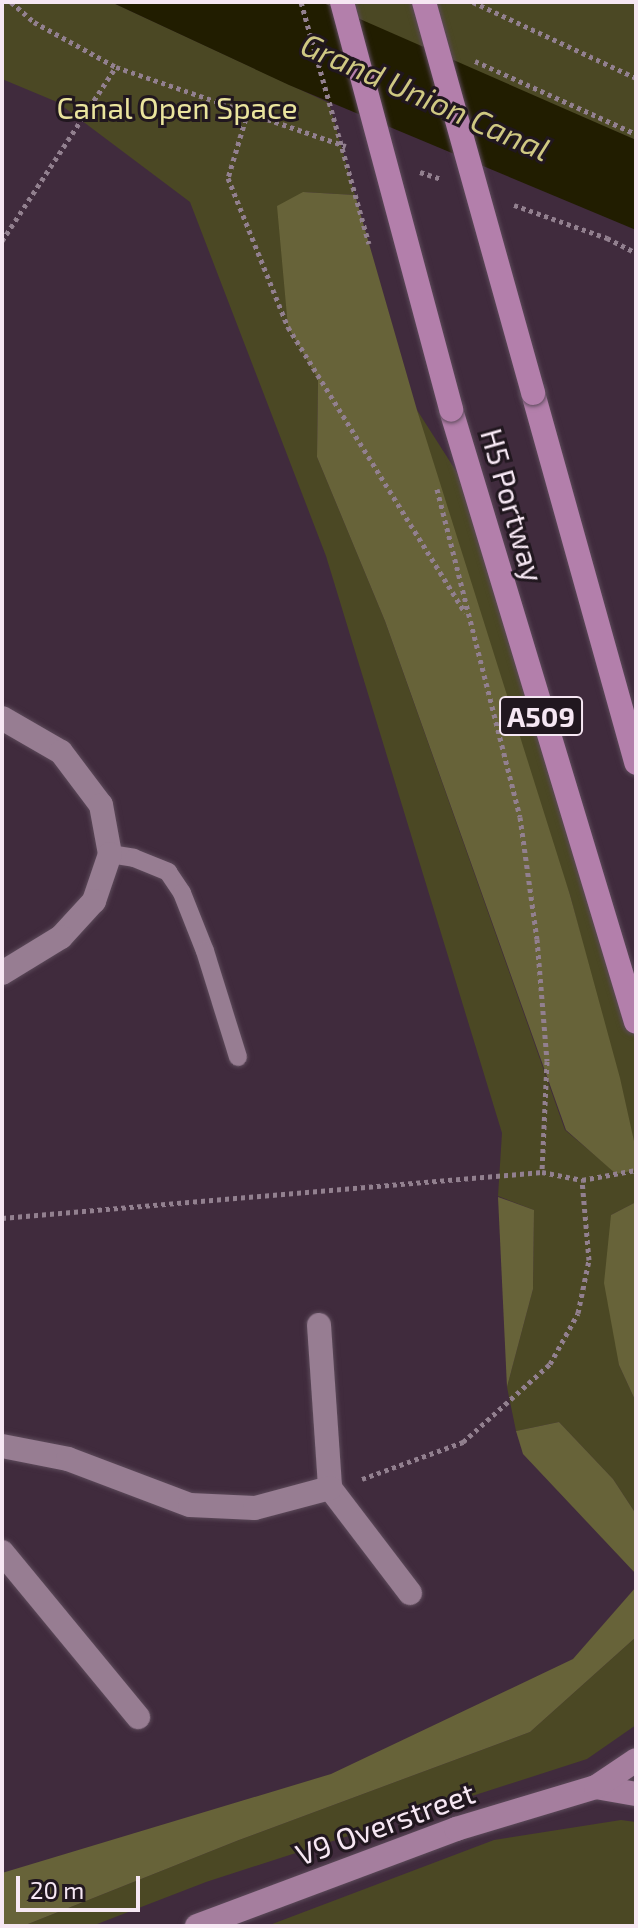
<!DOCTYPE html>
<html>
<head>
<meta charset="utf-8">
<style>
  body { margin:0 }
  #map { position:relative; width:638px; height:1928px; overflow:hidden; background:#402b3d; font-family:"Exo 2",sans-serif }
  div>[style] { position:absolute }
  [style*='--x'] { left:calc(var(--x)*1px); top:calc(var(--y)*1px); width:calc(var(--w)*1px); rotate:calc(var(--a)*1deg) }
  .green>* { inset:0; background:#4b4824 }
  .forest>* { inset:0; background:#676339 }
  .water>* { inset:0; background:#211d00 }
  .path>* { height:5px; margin-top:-2.5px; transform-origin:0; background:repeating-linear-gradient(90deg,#92808f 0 4px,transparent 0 8px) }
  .roads { filter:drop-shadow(0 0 2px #5c4a5a) drop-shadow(0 0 2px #5c4a5a) }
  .lane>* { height:18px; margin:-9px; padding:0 9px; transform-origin:9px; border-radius:9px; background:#977d92 }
  .street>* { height:24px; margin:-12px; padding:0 12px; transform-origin:12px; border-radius:12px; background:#977d92 }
  .secondary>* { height:24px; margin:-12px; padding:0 12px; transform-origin:12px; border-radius:12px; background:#a57e9e }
  .primary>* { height:24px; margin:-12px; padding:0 12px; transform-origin:12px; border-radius:12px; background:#b37fab }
  .path-bridge>* { height:5px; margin-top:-2.5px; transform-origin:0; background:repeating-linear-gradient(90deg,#92808f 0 4px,transparent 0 8px) }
  .bridges { filter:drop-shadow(0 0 2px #5c4a5a) drop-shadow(0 0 2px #5c4a5a) }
  .primary-bridge>* { height:24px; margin:-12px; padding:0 12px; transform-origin:12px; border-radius:12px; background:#b37fab }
  span { translate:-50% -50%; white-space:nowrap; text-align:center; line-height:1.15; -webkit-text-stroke:6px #21171f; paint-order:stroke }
  .shield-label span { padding:2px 6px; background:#21171f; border:2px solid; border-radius:6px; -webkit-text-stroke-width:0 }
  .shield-label { font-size:28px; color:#f6e7f3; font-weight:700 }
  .park-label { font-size:30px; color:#eae49d }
  .street-label { font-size:30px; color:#f6e7f3 }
  .water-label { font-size:32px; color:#cfc882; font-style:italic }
  .frame { position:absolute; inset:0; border:4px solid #f6e7f3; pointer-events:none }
  .scale { position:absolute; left:16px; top:1876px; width:124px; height:36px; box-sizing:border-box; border:4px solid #f6e7f3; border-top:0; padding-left:10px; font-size:24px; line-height:28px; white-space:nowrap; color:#f6e7f3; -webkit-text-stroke:6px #21171f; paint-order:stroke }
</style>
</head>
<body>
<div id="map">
  <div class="green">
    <div style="clip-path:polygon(2px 2px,111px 2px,329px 103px,355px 195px,303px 192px,288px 327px,318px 379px,317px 457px,385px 621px,565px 1130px,616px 1173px,636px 1170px,636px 1202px,611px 1215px,619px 1365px,636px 1402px,636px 1514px,613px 1479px,559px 1422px,516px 1431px,507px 1387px,533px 1289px,534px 1210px,498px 1196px,502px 1133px,326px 556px,190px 202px,57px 102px,2px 79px)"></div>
    <div style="clip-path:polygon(321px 2px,636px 2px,636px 140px,529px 96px)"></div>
    <div style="clip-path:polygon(417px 410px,481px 510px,636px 1020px,636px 1150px,570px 895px,468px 617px)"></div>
    <div style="clip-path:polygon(636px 1637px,636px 1725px,587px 1759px,206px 1882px,92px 1926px,23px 1926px,239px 1840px,530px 1732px)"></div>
    <div style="clip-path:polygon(621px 1820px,636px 1822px,636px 1926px,267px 1926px,494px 1840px)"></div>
  </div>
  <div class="forest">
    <div style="clip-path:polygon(303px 192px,355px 195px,417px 410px,570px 895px,620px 1078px,636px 1150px,636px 1170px,616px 1174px,566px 1130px,385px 621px,317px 457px,318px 379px,288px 327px,277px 206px)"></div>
    <div style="clip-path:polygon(498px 1197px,534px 1210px,533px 1289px,507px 1387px)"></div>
    <div style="clip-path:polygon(636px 1202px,636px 1402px,619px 1365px,604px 1283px,611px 1215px)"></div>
    <div style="clip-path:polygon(559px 1422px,613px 1479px,636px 1514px,636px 1574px,523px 1454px,516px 1431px)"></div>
    <div style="clip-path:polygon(636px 1587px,636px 1637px,530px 1732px,239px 1840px,23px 1926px,2px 1926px,2px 1873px,331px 1774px,573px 1659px)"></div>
  </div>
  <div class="water">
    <div style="clip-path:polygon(111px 2px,321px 2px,636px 140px,636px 230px,289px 85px)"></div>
  </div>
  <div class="path">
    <div style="--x:11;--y:2;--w:30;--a:41"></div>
    <div style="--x:34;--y:22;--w:94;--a:28.8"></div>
    <div style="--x:116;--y:67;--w:243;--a:19"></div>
    <div style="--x:473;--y:2;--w:180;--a:25"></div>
    <div style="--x:475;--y:61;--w:177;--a:24.4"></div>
    <div style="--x:248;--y:111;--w:70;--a:106.6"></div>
    <div style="--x:228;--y:178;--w:161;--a:68.1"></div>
    <div style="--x:288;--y:327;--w:336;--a:58.2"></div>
    <div style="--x:420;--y:172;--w:22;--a:18"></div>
    <div style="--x:514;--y:205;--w:99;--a:19.5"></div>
    <div style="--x:607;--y:238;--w:33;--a:27"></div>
    <div style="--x:2;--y:241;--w:208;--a:-56.8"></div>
    <div style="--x:437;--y:489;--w:338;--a:75.8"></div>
    <div style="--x:520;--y:817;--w:123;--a:82.1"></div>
    <div style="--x:537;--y:939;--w:122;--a:85.3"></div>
    <div style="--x:547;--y:1061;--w:111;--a:92.6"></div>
    <div style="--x:2;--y:1218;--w:542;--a:-4.87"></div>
    <div style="--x:542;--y:1172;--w:41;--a:11.3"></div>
    <div style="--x:582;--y:1180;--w:55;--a:-10.5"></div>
    <div style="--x:362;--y:1479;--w:108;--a:-20.1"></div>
    <div style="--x:463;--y:1442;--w:117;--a:-41.9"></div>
    <div style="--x:550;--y:1364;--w:58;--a:-61.2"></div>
    <div style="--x:578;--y:1313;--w:54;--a:-78.3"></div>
    <div style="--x:589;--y:1260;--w:80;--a:-95"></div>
  </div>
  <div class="roads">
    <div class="lane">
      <div style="--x:110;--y:854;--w:24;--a:9"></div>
      <div style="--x:134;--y:858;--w:37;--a:22"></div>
      <div style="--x:168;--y:872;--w:25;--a:56"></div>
      <div style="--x:182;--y:893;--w:62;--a:68.4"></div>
      <div style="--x:205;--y:951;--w:111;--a:72.7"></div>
    </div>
    <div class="street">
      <div style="--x:2;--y:718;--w:68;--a:30"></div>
      <div style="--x:61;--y:752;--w:66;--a:53"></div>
      <div style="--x:101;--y:805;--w:50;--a:79.6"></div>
      <div style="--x:110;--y:854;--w:50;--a:108.8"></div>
      <div style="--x:94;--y:901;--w:49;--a:132.5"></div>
      <div style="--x:61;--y:937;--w:69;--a:148.6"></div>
      <div style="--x:319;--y:1325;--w:163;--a:86.1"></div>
      <div style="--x:330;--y:1488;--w:132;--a:52.7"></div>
      <div style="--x:2;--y:1446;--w:67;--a:11.1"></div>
      <div style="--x:68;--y:1459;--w:130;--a:20.7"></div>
      <div style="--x:190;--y:1505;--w:65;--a:2.6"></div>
      <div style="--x:255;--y:1508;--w:78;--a:-14.9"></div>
      <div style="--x:2;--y:1552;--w:214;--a:50.5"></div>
    </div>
    <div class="secondary">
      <div style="--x:596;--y:1787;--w:41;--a:9.9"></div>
      <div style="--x:197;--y:1926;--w:277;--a:-20.5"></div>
      <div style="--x:456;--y:1829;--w:146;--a:-16.7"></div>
      <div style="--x:596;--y:1787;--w:48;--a:-34"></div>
    </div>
    <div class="primary">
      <div style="--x:533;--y:393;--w:384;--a:74.4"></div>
      <div style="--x:451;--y:410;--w:639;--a:73.18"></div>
    </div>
  </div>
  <div class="path-bridge">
    <div style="--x:301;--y:2;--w:251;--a:74.3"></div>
  </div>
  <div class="bridges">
    <div class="primary-bridge">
      <div style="--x:342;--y:2;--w:422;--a:75"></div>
      <div style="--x:424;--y:2;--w:406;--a:74.4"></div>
    </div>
  </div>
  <div class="shield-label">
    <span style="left:541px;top:716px">A509</span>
  </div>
  <div class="park-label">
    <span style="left:177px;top:107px">Canal Open Space</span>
  </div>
  <div class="street-label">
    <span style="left:513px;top:505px;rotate:74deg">H5 Portway</span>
    <span style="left:385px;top:1823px;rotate:-20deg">V9 Overstreet</span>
  </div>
  <div class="water-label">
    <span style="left:426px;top:96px;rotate:24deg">Grand Union Canal</span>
  </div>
  <div class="frame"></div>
  <div class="scale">20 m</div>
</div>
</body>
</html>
